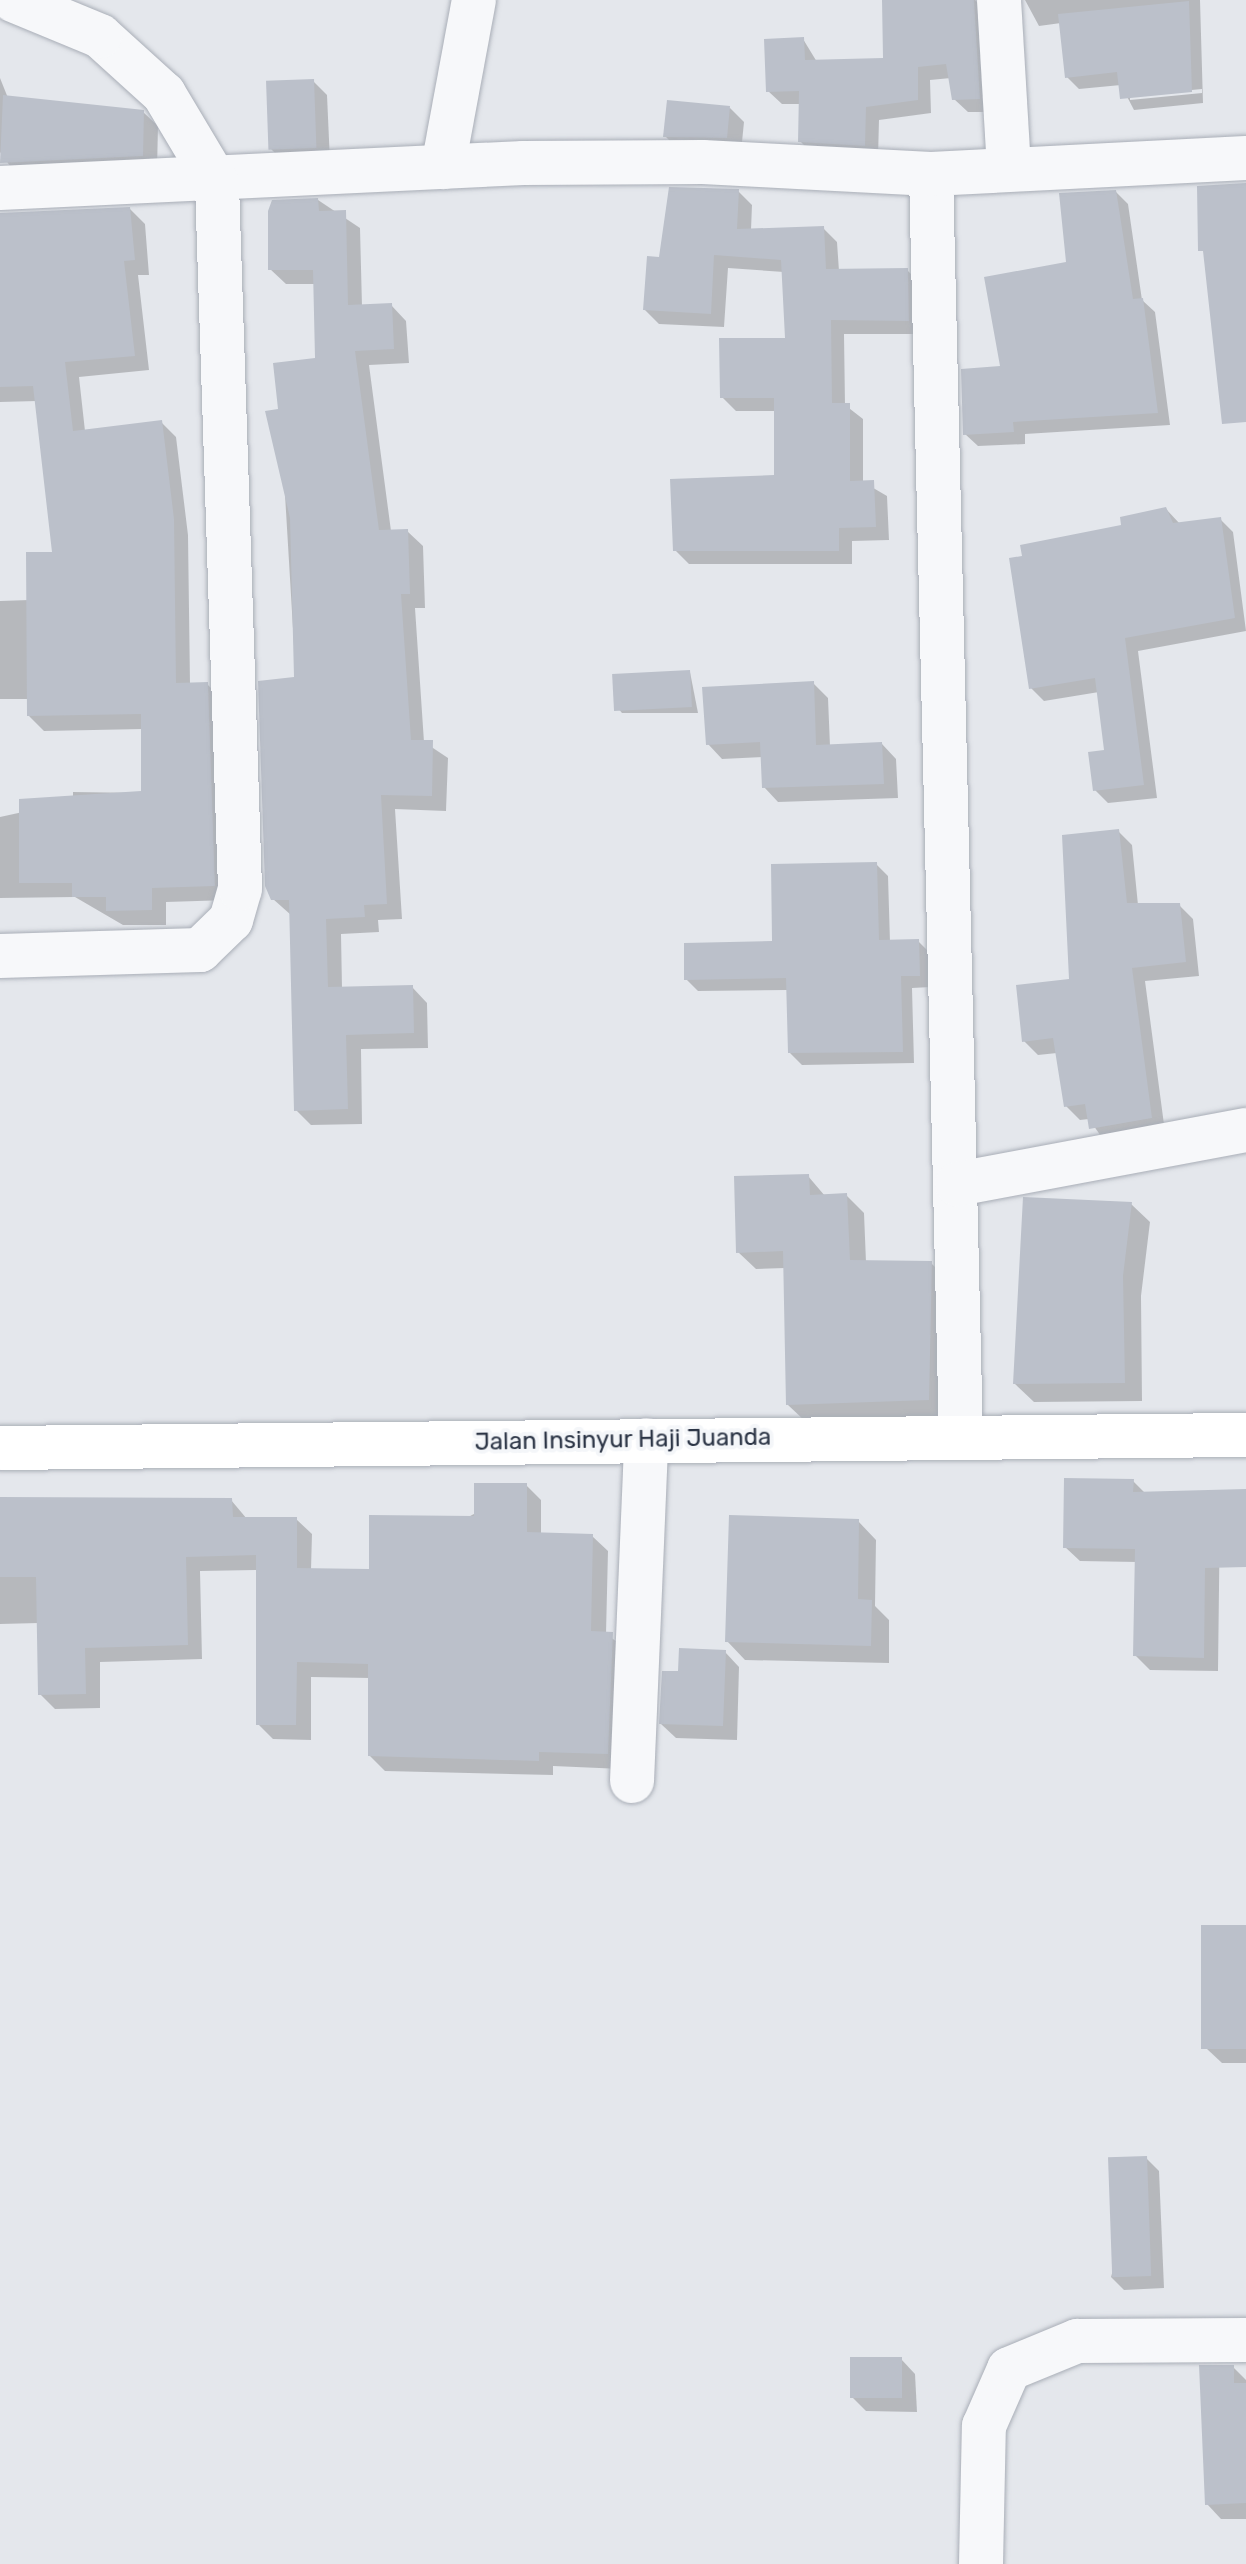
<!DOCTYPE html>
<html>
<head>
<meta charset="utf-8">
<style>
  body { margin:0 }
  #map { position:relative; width:1246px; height:2564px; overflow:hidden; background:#e4e7ec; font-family:Rubik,sans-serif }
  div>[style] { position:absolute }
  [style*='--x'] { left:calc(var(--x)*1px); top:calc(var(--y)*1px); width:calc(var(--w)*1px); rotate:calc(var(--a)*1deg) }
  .shadow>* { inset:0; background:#0003 }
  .building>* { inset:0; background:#bbc0ca; transform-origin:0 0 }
  .roads { filter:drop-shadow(0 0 2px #a9aeb7) drop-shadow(0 0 2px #a9aeb7) }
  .minor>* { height:44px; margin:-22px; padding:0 22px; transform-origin:22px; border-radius:22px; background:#f7f8fa }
  .major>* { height:44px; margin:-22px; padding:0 22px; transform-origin:22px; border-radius:22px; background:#fff }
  span { translate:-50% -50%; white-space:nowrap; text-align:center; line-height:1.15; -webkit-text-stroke:8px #f4f6f9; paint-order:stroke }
  .street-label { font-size:24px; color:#2b3445 }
</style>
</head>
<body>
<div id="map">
  <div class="shadow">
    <div style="clip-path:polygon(884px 0,975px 0,987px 12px,992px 112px,968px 112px,954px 99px,951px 78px,930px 80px,931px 113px,879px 120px,878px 158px,813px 154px,800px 141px,801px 104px,782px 104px,768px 91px,803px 39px,817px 62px,885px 60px)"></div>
    <div style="clip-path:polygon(evenodd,1025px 0,1200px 0,1203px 103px,1134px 110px,1121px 85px,1079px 89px,1067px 77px,1061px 23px,1039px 26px,1025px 0,1202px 89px,1202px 93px,1130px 100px,1130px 96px,1202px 89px)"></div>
    <div style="clip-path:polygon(0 78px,8px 98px,143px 112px,158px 126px,157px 170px,18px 177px,0 152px)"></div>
    <div style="clip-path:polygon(313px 81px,327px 95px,330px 162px,286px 164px,271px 149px)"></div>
    <div style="clip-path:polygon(730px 108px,744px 122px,741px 152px,680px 151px,665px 136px)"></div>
    <div style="clip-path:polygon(738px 191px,752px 205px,751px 230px,823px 228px,837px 242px,839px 271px,907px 270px,921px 284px,923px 334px,844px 334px,845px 405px,863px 419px,863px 482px,887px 496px,889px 540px,852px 541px,852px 564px,689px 564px,675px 550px,776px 477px,776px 411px,736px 411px,722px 397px,787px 340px,784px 272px,728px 268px,724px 327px,659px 324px,645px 310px,660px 259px)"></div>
    <div style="clip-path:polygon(1116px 192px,1128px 204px,1142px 300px,1155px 312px,1170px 425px,1025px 434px,1025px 444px,978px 446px,965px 434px)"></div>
    <div style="clip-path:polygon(318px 200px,360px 228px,362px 306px,391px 305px,406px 321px,409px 363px,369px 365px,391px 531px,407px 531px,423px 546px,425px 608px,415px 608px,424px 742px,448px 758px,446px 811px,395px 809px,402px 919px,378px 920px,379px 932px,341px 934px,342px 988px,412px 987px,427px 1003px,428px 1048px,361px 1049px,362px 1124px,311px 1125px,296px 1110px,291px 915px,273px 899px,296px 679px,280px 411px,317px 360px,315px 284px,286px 284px,270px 269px)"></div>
    <div style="clip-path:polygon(130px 209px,145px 224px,149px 275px,138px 275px,149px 370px,79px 377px,85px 431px,161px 422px,176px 437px,188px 535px,190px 684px,207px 684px,222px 699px,229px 900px,166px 902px,166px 925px,123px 925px,75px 897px,0 898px,0 817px,73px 801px,73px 792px,143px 793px,143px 729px,44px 731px,29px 716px,29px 699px,0 699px,0 601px,29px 600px,54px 553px,37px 401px,0 402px,0 222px)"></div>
    <div style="clip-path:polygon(1166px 509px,1180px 524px,1220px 519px,1233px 532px,1246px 631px,1138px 651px,1157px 798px,1108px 803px,1095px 790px,1107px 752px,1099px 692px,1044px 701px,1031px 688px)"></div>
    <div style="clip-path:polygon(690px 672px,698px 713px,622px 713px,616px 706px)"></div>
    <div style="clip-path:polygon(813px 683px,828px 698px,830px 746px,882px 744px,896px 759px,898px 798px,778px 802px,764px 787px,763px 757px,722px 759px,708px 744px)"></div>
    <div style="clip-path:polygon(1118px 831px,1132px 845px,1138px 905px,1179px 905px,1193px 919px,1199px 976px,1145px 981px,1165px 1132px,1105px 1142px,1089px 1119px,1080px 1120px,1066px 1106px,1057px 1053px,1038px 1055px,1024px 1041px,1071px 981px)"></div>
    <div style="clip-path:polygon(876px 864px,888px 876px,890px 942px,918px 941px,930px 953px,931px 987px,912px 988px,914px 1063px,802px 1065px,790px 1053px,788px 990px,698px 991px,686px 979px,775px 943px)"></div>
    <div style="clip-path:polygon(808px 1176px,825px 1196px,846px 1195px,864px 1213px,866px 1262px,931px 1263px,948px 1280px,945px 1416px,806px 1422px,788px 1405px,785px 1268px,756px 1269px,738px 1252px)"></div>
    <div style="clip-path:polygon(1131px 1204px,1150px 1222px,1141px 1296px,1142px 1401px,1034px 1402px,1015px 1384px)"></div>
    <div style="clip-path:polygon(1133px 1481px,1146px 1494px,1220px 1507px,1218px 1671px,1150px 1670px,1135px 1655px,1137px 1562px,1080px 1561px,1065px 1547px)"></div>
    <div style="clip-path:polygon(526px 1485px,541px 1500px,541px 1535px,592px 1536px,608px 1551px,606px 1634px,627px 1649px,622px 1769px,553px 1766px,553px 1775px,385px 1771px,370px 1756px,370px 1678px,311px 1677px,311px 1740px,273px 1739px,258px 1724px,258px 1570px,200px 1571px,202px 1659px,100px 1662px,100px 1708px,55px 1709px,40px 1694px,39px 1623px,0 1624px,0 1499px,231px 1500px,247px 1519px,296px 1519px,312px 1534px,311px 1570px,371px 1571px)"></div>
    <div style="clip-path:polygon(858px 1521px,876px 1540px,875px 1606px,889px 1620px,889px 1663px,745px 1660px,727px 1641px)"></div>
    <div style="clip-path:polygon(725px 1652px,739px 1667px,737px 1740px,676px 1738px,661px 1724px,680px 1673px)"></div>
    <div style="clip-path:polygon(1246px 1927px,1246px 2063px,1222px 2063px,1207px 2049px)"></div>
    <div style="clip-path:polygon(1146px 2158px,1159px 2171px,1164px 2288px,1124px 2290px,1111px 2277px)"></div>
    <div style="clip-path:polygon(901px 2359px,915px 2374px,917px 2412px,866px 2411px,852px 2397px)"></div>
    <div style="clip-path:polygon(1233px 2367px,1246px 2380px,1246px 2519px,1221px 2519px,1207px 2504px)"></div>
  </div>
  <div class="building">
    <div style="clip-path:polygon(882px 0,974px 0,980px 99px,952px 100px,946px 64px,918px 67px,918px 100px,866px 107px,865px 146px,798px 142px,799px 91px,766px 92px,764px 39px,804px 37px,805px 60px,883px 58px)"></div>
    <div style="clip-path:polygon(1189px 1px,1192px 92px,1120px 99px,1117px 72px,1065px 78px,1058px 14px)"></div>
    <div style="left:314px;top:79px;width:69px;height:48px;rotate:88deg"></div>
    <div style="clip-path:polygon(3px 95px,144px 110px,143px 156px,0 163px)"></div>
    <div style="clip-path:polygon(667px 100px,730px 106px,727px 138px,663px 137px)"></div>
    <div style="clip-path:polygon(1246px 183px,1246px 422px,1222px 424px,1203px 251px,1198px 251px,1197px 186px)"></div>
    <div style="clip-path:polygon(669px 187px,739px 189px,737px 229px,824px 226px,826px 269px,908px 268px,909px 321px,831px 320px,832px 403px,850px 403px,850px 481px,874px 480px,876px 527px,839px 528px,839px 551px,673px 551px,670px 479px,774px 475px,774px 398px,720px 398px,719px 338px,785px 338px,781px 260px,714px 255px,711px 314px,643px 310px,647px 256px,659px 257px)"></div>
    <div style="clip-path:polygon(1116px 190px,1133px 299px,1143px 298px,1158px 413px,1013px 422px,1014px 432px,963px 435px,961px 369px,1000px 366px,984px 277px,1066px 262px,1059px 193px)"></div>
    <div style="clip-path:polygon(318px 198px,319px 211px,346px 210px,348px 305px,392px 303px,394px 349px,355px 351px,379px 530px,408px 529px,410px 594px,401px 594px,411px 740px,433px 740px,432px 796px,381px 795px,387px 904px,364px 905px,365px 917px,326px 919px,328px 987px,413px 985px,414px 1033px,346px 1035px,348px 1109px,294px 1111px,289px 900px,271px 900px,265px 886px,258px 681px,294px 677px,290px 518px,265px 411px,278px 409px,273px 363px,315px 358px,313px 270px,268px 270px,268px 211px,272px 200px)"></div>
    <div style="clip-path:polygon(130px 207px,135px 260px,124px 261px,135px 356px,65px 362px,73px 431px,162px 420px,174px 519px,176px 683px,208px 682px,215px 886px,152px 888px,152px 910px,106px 911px,106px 897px,72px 897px,72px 883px,19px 883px,19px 799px,141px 791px,141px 714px,27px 716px,26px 552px,52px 552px,33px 386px,0 387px,0 213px)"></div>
    <div style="clip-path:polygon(1166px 507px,1173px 523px,1221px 517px,1235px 618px,1125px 638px,1144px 785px,1093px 791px,1088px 752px,1104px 750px,1095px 678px,1029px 689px,1009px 558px,1022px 556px,1020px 545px,1121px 525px,1120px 517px)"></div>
    <div style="left:690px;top:670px;width:37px;height:78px;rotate:87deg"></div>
    <div style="clip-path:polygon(814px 681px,816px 745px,882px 742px,884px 784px,762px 788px,760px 742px,706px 745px,702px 687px)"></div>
    <div style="clip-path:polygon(1119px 829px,1127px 903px,1180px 903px,1186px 962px,1132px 968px,1152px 1118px,1089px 1129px,1085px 1104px,1064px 1107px,1053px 1038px,1022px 1042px,1016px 985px,1069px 979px,1062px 835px)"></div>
    <div style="clip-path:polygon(877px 862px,879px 940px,919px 939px,920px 976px,901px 976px,903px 1052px,788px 1053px,786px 978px,684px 980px,684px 943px,772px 941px,771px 864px)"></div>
    <div style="clip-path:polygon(809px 1174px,810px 1195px,847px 1193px,850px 1260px,932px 1261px,929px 1400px,786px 1405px,783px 1251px,736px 1253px,734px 1176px)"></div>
    <div style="clip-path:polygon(1023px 1197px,1132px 1202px,1123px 1276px,1125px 1383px,1013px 1384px)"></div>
    <div style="clip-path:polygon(1064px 1478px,1134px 1479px,1133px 1492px,1246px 1489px,1246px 1567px,1205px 1568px,1204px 1658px,1133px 1656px,1135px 1549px,1063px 1548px)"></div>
    <div style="clip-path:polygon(474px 1483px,527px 1483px,527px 1532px,593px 1534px,591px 1631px,613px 1632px,608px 1754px,539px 1752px,539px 1761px,368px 1756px,368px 1664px,297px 1662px,296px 1725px,256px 1725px,256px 1555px,186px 1557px,188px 1645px,85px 1648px,86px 1694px,38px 1695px,36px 1577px,0 1577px,0 1497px,232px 1498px,233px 1517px,297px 1517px,297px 1568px,369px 1569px,369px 1515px,474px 1516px)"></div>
    <div style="clip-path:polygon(729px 1515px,859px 1519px,858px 1599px,872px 1600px,871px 1646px,725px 1642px)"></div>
    <div style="clip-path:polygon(679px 1648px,726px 1650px,723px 1726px,659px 1724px,662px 1671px,678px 1671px)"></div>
    <div style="left:1246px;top:1925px;width:124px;height:45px;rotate:90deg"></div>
    <div style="left:1147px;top:2156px;width:120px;height:39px;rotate:88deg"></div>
    <div style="left:850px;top:2357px;width:52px;height:41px"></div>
    <div style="clip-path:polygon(1199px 2365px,1234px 2365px,1234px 2383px,1246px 2383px,1246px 2503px,1205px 2505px)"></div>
  </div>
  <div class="roads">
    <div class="minor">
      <div style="--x:999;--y:0;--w:169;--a:86.6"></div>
      <div style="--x:443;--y:167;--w:170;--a:-79.5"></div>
      <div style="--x:931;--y:174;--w:1262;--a:88.64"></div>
      <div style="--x:0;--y:188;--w:524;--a:-2.74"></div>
      <div style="--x:523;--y:163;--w:180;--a:-0.3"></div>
      <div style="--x:703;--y:162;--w:228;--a:3"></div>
      <div style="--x:931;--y:174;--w:315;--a:-2.9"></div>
      <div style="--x:0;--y:956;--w:200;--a:-1.7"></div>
      <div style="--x:200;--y:950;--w:43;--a:-44.1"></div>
      <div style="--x:231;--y:920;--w:32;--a:-74"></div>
      <div style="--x:240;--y:889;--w:706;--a:-91.87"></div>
      <div style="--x:217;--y:183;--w:104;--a:-120.8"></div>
      <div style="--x:164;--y:94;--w:86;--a:-137.8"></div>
      <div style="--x:100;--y:36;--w:94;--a:-157.5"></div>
      <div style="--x:957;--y:1184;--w:294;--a:-10.6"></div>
      <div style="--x:632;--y:1781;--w:341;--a:-87.6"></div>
      <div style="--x:981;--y:2564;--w:138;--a:-88.8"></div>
      <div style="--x:984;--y:2426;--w:62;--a:-66.3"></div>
      <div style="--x:1009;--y:2369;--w:74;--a:-22.4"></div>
      <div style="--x:1077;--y:2341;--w:169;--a:-0.3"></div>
    </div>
    <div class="major">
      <div style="--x:0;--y:1448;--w:1246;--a:-0.6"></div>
    </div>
  </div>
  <div class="street-label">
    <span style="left:623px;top:1440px;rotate:-1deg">Jalan Insinyur Haji Juanda</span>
  </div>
</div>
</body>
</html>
